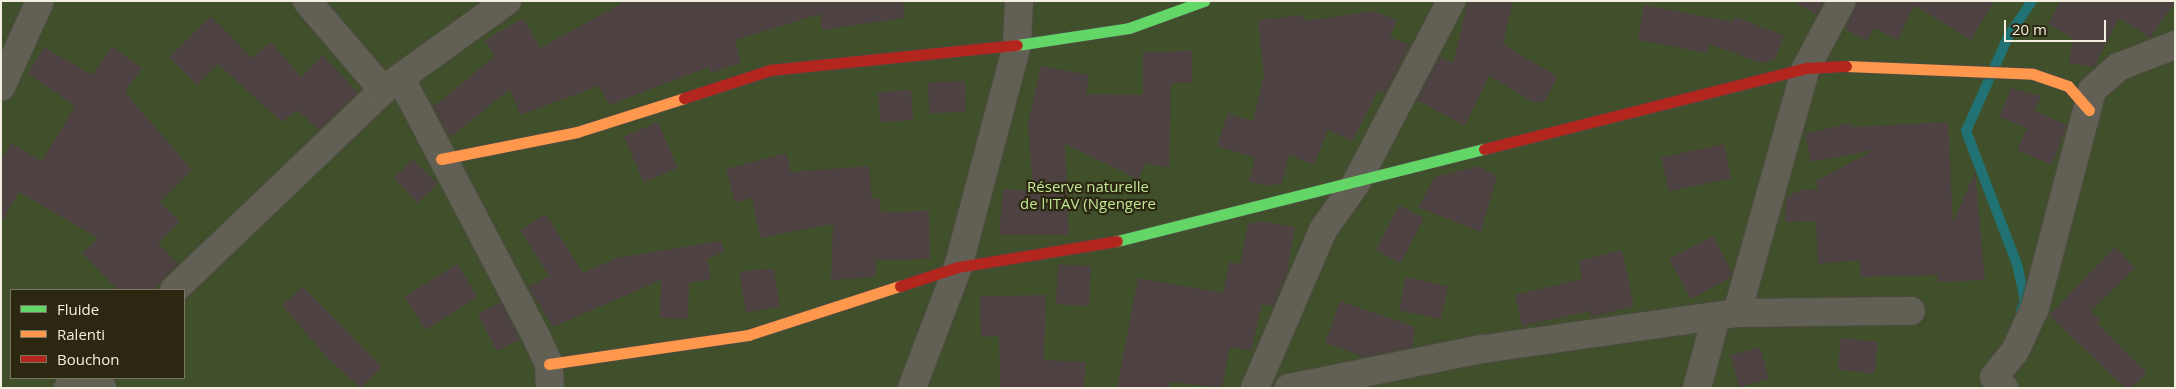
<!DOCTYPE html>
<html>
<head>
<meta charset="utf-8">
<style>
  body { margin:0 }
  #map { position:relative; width:2176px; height:389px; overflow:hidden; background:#302d21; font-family:"Open Sans",sans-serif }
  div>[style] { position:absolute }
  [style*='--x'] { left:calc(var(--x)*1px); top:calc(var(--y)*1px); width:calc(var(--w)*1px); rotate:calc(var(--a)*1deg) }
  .green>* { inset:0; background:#40502b }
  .stream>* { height:10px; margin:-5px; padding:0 5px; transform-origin:5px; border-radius:5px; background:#217274 }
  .building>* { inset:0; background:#4d4241; transform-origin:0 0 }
  .roads { filter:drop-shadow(0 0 1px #4d4b41) drop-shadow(0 0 1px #4d4b41) }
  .street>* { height:28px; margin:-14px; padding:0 14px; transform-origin:14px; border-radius:14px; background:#625f55 }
  .fast>* { height:11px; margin:-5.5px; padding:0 5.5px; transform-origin:5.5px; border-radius:5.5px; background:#63d668 }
  .slow>* { height:11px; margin:-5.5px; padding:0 5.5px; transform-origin:5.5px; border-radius:5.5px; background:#ff974d }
  .jam>* { height:11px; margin:-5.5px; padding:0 5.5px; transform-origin:5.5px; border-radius:5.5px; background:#b3261e }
  span { translate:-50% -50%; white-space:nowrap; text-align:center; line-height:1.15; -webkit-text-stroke:4.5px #2c2711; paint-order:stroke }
  .park-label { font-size:15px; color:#c1e596 }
  .frame { position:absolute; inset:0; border:2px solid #f2efe1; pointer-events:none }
  .legend { position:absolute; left:10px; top:289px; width:175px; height:90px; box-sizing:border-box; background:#2c2711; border:1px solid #7b7764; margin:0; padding:6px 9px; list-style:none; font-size:15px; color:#f2efe1 }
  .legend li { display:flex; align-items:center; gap:10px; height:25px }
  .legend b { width:25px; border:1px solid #7b7764 }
  .scale { position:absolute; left:2004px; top:20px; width:102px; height:22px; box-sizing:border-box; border:2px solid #f2efe1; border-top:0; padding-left:6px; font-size:15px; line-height:18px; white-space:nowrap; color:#f2efe1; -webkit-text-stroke:4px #2c2711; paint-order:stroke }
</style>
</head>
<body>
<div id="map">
  <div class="green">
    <div style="clip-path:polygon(evenodd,1px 1px,2175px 1px,2175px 388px,1px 388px,1px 1px,11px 290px,184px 290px,184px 378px,11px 378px,11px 290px)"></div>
  </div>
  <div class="stream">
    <div style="--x:2021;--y:310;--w:10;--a:-66"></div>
    <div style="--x:2025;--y:301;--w:35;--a:-102"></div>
    <div style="--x:2018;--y:267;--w:146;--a:-110.9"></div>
    <div style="--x:1966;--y:131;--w:105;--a:-65.9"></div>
    <div style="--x:2009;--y:35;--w:41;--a:-55.9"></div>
  </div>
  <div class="building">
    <div style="clip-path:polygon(626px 1px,903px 1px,904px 18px,822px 30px,820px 14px,735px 40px,741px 63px,711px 73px,709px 67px,609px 105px,599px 86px,520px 115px,510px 89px,451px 137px,445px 129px,433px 107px,495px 56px,485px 40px,523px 18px,540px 48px)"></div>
    <div style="clip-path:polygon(1468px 1px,1513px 1px,1503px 44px,1558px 77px,1544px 102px,1533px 102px,1489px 76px,1465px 126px,1417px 100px,1439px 57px,1453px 63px)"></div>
    <div style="clip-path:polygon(1792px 1px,1824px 1px,1817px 15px)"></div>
    <div style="clip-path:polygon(1858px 1px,1994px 1px,1971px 40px,1914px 5px,1898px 40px,1874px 28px,1867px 41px,1845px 29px)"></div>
    <div style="clip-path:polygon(2060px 1px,2175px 1px,2175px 2px,2150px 38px,2119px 18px,2094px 67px,2069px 63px,2073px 38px,2048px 24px)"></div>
    <div style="clip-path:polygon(1644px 5px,1733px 22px,1735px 17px,1784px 35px,1775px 60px,1761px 63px,1709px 44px,1707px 53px,1638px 40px)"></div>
    <div style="clip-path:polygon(1374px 11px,1397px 20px,1390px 37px,1410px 45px,1385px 93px,1378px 91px,1352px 141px,1328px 130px,1314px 165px,1289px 155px,1282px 183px,1270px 186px,1249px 181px,1255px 158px,1217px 146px,1228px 113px,1253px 121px,1264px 75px,1258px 20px,1303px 15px,1304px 21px)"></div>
    <div style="clip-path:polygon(211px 16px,252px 58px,271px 42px,301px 77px,323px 55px,358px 93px,319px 130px,297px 110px,282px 122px,218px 64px,197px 85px,169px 57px)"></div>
    <div style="clip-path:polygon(44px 47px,92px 75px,112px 47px,142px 68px,125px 92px,192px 170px,160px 202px,180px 221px,158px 243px,178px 264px,153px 290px,118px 290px,82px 253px,98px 238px,19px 192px,1px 224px,1px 160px,11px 143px,42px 161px,75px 106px,28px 74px)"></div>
    <div style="clip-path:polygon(1192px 51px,1192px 83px,1171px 83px,1169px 168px,1146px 163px,1138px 179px,1065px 144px,1069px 235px,999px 235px,1003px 189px,1033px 191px,1028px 123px,1041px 66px,1089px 75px,1086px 94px,1143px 95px,1143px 52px)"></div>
    <div style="left:965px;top:81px;width:31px;height:37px;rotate:88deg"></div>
    <div style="clip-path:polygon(2011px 88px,2041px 96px,2035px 111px,2067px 125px,2052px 165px,2017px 150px,2027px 128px,1999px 117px)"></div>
    <div style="left:911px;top:90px;width:30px;height:33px;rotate:86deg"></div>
    <div style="left:658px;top:122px;width:50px;height:37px;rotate:67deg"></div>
    <div style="clip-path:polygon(1948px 122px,1953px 222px,1975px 172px,1985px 280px,1938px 282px,1937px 275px,1860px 277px,1860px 260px,1818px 264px,1816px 221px,1785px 222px,1786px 197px,1800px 190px,1818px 189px,1816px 181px,1874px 150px,1811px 162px,1805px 134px,1850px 123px,1851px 127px)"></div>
    <div style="left:1724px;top:144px;width:35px;height:64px;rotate:78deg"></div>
    <div style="clip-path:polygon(786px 153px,791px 172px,869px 166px,872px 199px,880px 198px,881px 212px,929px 211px,930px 259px,876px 260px,875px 277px,831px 280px,833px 224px,760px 238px,752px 198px,735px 203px,726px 169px)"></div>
    <div style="left:413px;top:159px;width:35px;height:27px;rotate:46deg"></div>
    <div style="clip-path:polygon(1479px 166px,1497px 176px,1481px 232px,1418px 207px,1435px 177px)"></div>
    <div style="left:1399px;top:205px;width:28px;height:51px;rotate:27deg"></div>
    <div style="clip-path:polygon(546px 214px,583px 273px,617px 258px,721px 241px,724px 252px,707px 259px,711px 279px,689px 283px,688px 319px,660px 318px,661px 280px,553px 327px,528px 287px,549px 276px,520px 230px)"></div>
    <div style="clip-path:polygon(1262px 221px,1295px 227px,1287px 273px,1273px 306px,1262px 304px,1251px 351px,1230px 347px,1222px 388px,1170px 382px,1169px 388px,1117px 388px,1138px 278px,1223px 293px,1229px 262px,1240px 264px,1248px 224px)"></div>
    <div style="clip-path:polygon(1713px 236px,1732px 272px,1730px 278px,1691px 299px,1669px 259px)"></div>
    <div style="clip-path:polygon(2115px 247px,2135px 268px,2091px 311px,2100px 320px,2097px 323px,2147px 373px,2131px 388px,2125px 388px,2049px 315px)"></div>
    <div style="clip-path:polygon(1622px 250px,1634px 306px,1591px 317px,1590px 311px,1522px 326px,1515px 295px,1582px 279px,1578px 261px)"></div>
    <div style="left:457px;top:264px;width:39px;height:62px;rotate:58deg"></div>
    <div style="left:1091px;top:266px;width:40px;height:33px;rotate:93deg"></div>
    <div style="clip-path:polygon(762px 269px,774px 269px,780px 307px,746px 313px,739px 272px)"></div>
    <div style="left:1406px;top:277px;width:43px;height:34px;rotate:12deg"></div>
    <div style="clip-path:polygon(303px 287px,382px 367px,361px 388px,331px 362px,282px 305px)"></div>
    <div style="clip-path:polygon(1046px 295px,1044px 360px,1086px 362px,1084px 388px,1000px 388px,999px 336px,981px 337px,980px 296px)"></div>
    <div style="clip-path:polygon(1340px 301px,1415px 327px,1412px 347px,1364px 357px,1325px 343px)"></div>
    <div style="left:501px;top:302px;width:42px;height:26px;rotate:63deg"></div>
    <div style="left:1841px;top:338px;width:37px;height:32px;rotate:6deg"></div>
    <div style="left:1760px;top:347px;width:33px;height:31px;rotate:74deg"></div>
  </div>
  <div class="roads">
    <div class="street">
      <div style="--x:307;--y:1;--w:117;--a:49.5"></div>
      <div style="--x:401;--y:79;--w:288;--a:62.3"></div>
      <div style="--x:535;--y:334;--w:33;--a:65"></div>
      <div style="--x:549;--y:364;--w:24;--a:88"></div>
      <div style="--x:1;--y:87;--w:94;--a:-65.6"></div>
      <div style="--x:174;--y:290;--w:289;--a:-43.7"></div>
      <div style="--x:383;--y:90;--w:153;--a:-35.7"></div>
      <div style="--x:1737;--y:313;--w:255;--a:-74.3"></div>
      <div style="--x:1806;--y:68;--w:76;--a:-61.8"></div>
      <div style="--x:96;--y:378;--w:12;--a:59"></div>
      <div style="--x:68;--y:388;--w:16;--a:-40"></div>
      <div style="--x:912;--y:388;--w:129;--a:-69.2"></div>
      <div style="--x:958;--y:267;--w:230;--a:-75.1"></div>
      <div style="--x:1017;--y:45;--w:44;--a:-87.4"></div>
      <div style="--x:1255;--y:388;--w:172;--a:-66.7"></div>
      <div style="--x:1323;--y:230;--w:55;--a:-54.6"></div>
      <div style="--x:1355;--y:185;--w:208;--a:-62.4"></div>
      <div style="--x:1289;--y:388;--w:198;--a:-11.4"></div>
      <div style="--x:1483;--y:349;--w:257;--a:-8.1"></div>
      <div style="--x:1737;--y:313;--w:174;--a:-0.7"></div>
      <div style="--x:1697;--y:388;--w:73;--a:-75"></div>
      <div style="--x:2004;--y:388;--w:15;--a:-132"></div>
      <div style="--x:1994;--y:377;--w:33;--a:-51"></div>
      <div style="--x:2015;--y:351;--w:47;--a:-65.1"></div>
      <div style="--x:2035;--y:308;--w:225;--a:-75.3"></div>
      <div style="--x:2092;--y:90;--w:35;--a:-41"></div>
      <div style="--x:2118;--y:67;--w:61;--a:-21.1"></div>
    </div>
    <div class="fast">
      <div style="--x:1017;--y:45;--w:113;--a:-8.6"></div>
      <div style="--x:1129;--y:28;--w:80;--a:-19.8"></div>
      <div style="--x:1117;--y:241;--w:378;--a:-14.1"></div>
    </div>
    <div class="slow">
      <div style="--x:1846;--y:66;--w:187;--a:2.4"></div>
      <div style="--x:2033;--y:74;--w:37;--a:19"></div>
      <div style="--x:2068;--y:86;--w:32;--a:49"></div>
      <div style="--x:441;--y:159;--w:139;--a:-11.2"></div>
      <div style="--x:577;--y:132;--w:112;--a:-17.6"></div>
      <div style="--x:549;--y:364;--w:201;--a:-8.3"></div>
      <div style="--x:748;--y:335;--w:160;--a:-17.9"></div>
    </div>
    <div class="jam">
      <div style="--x:684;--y:98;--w:90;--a:-18"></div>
      <div style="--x:770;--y:70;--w:248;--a:-5.8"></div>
      <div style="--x:1484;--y:149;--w:332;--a:-14.1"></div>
      <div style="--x:1806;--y:68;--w:40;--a:-2.9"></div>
      <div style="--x:900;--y:286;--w:61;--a:-18.1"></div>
      <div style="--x:958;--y:267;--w:161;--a:-9.3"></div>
    </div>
  </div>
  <div class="park-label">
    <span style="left:1088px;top:195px">Réserve naturelle<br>de l'ITAV (Ngengere</span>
  </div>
  <div class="frame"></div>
  <ul class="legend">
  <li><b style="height:6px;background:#63d668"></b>Fluide</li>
  <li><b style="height:6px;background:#ff974d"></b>Ralenti</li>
  <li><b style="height:6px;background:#b3261e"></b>Bouchon</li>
  </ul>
  <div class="scale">20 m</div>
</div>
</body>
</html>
